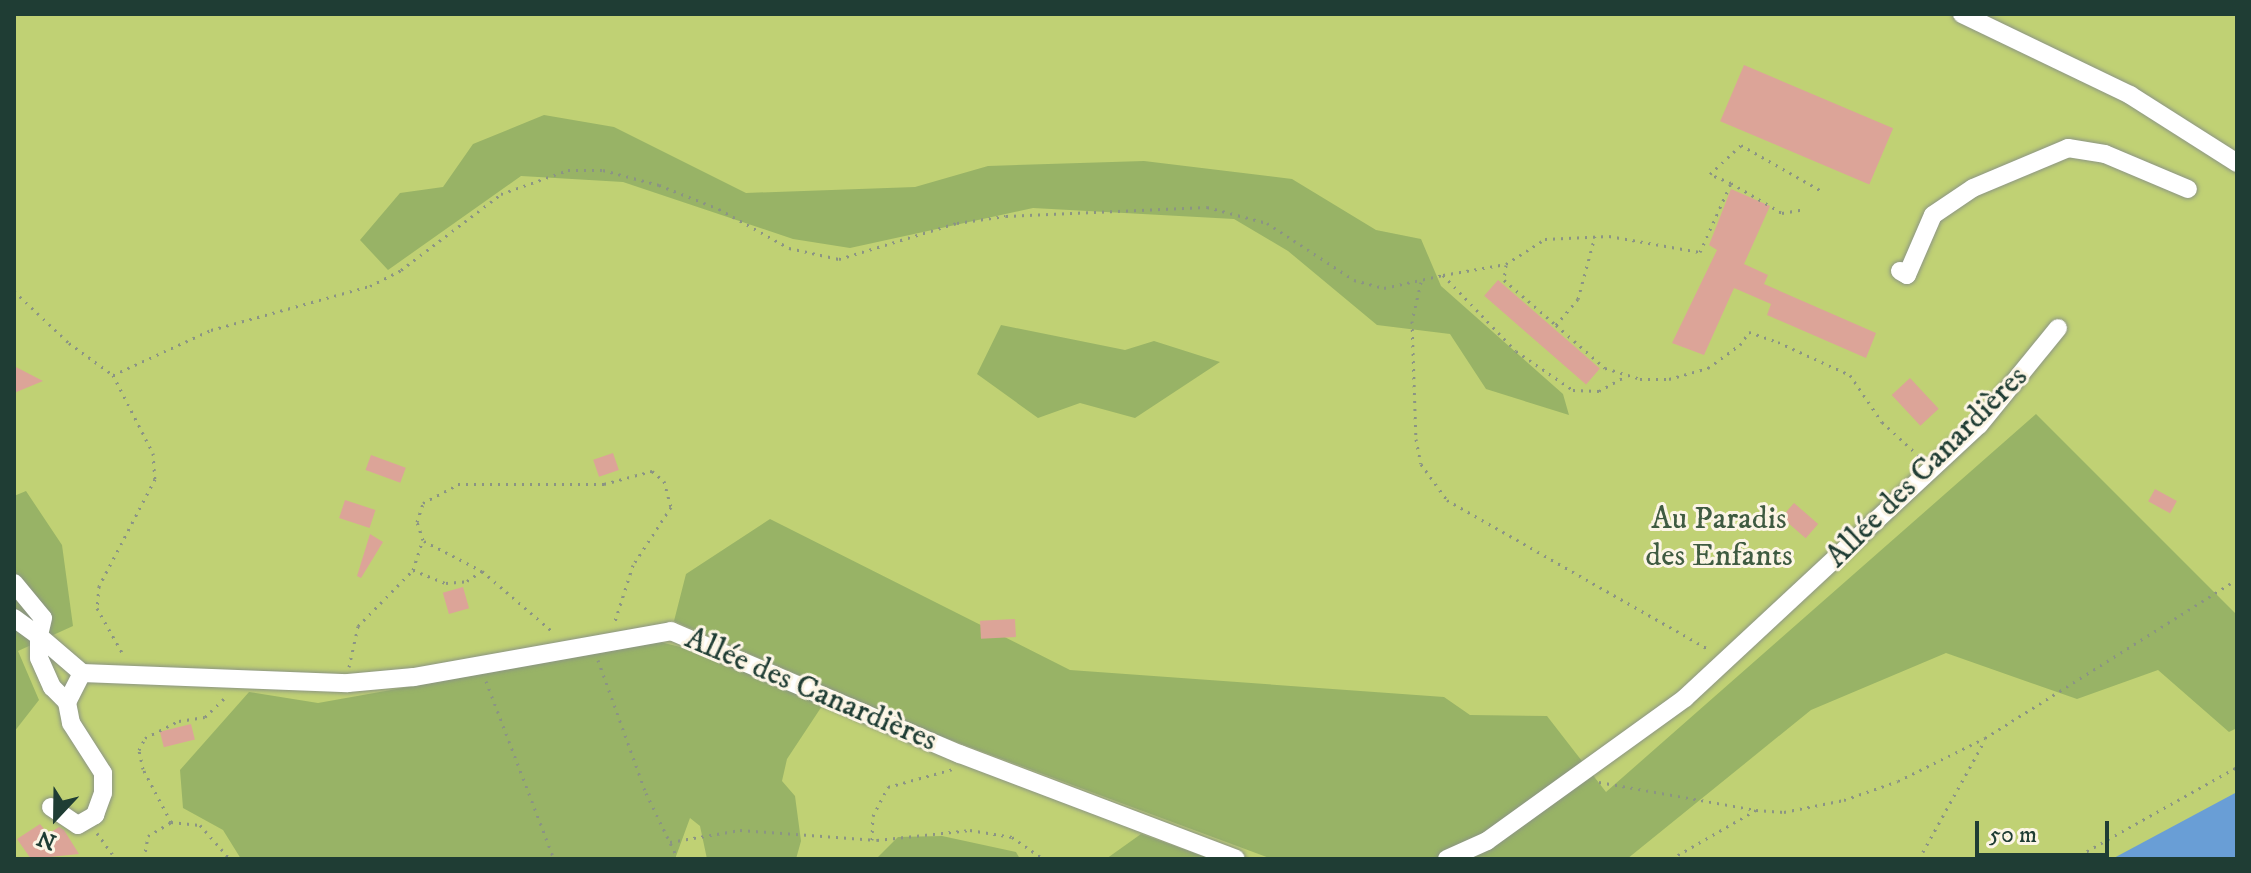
<!DOCTYPE html>
<html>
<head>
<meta charset="utf-8">
<style>
  body { margin:0 }
  #map { position:relative; width:2251px; height:873px; overflow:hidden; background:#f7ebd3; font-family:"IM FELL DW Pica",serif }
  div>[style] { position:absolute }
  [style*='--x'] { left:calc(var(--x)*1px); top:calc(var(--y)*1px); width:calc(var(--w)*1px); rotate:calc(var(--a)*1deg) }
  .green>* { inset:0; background:#c0d174; transform-origin:0 0 }
  .forest>* { inset:0; background:#98b366 }
  .water>* { inset:0; background:#699ed6 }
  .building>* { inset:0; background:#dca498; transform-origin:0 0 }
  .path>* { height:3px; margin-top:-1.5px; transform-origin:0; background:repeating-linear-gradient(90deg,#8b9484 0 2px,transparent 0 8px) }
  .roads { filter:drop-shadow(0 0 2px #8b9484) drop-shadow(0 0 2px #8b9484) }
  .minor>* { height:18px; margin:-9px; padding:0 9px; transform-origin:9px; border-radius:9px; background:#fff }
  span { translate:-50% -50%; white-space:nowrap; text-align:center; line-height:1.15; -webkit-text-stroke:6px #fcf5e5; paint-order:stroke }
  .street-label { font-size:32px; color:#1f3d34 }
  .park-label { font-size:32px; color:#3f5b41 }
  .frame { position:absolute; inset:0; border:16px solid #1f3d34; pointer-events:none }
  .north { position:absolute; left:16px; top:777px; width:80px; height:80px; -webkit-text-stroke:6px #fcf5e5; paint-order:stroke; rotate:202deg; font-size:22px; font-weight:700; line-height:32px; text-align:center; color:#1f3d34 }
  .north::after { content:''; display:block; margin:auto; width:28px; height:36px; background:#1f3d34; clip-path:polygon(50% 0,100% 100%,50% 72%,0 100%) }
  .scale { position:absolute; left:1975px; top:821px; width:134px; height:36px; box-sizing:border-box; border:4px solid #1f3d34; border-top:0; padding-left:10px; font-size:24px; line-height:28px; white-space:nowrap; color:#1f3d34; -webkit-text-stroke:6px #fcf5e5; paint-order:stroke }
</style>
</head>
<body>
<div id="map">
  <div class="green">
    <div style="left:14px;top:14px;width:2223px;height:845px"></div>
  </div>
  <div class="forest">
    <div style="clip-path:polygon(544px 115px,614px 127px,746px 193px,915px 187px,988px 166px,1144px 161px,1292px 179px,1376px 230px,1421px 239px,1441px 286px,1563px 394px,1569px 415px,1486px 389px,1450px 334px,1377px 325px,1288px 251px,1234px 219px,1033px 208px,850px 248px,793px 239px,623px 182px,521px 176px,388px 270px,360px 240px,400px 193px,443px 187px,473px 144px)"></div>
    <div style="clip-path:polygon(1001px 325px,1125px 350px,1154px 341px,1220px 362px,1135px 418px,1080px 403px,1038px 418px,977px 374px)"></div>
    <div style="clip-path:polygon(2036px 414px,2237px 615px,2237px 728px,2229px 732px,2158px 670px,2077px 699px,1946px 653px,1811px 710px,1627px 859px,1272px 859px,935px 734px,674px 621px,686px 574px,770px 519px,1070px 670px,1444px 697px,1470px 715px,1547px 716px,1606px 792px)"></div>
    <div style="clip-path:polygon(26px 491px,62px 545px,73px 626px,18px 651px,39px 700px,14px 732px,14px 496px)"></div>
    <div style="clip-path:polygon(660px 642px,705px 653px,824px 703px,787px 759px,782px 781px,795px 796px,801px 841px,796px 859px,707px 859px,700px 826px,690px 818px,675px 859px,241px 859px,223px 830px,183px 808px,180px 770px,249px 692px,318px 703px)"></div>
    <div style="clip-path:polygon(1141px 834px,1211px 859px,1106px 859px)"></div>
    <div style="clip-path:polygon(942px 836px,1016px 852px,1020px 859px,876px 859px,898px 837px)"></div>
  </div>
  <div class="water">
    <div style="clip-path:polygon(2237px 792px,2237px 859px,2112px 859px)"></div>
  </div>
  <div class="building">
    <div style="left:1744px;top:65px;width:162px;height:61px;rotate:23deg"></div>
    <div style="clip-path:polygon(1731px 189px,1770px 206px,1744px 264px,1768px 275px,1764px 284px,1876px 333px,1866px 358px,1767px 315px,1771px 304px,1734px 288px,1704px 355px,1672px 343px,1717px 250px,1709px 245px)"></div>
    <div style="left:1498px;top:280px;width:135px;height:21px;rotate:41deg"></div>
    <div style="clip-path:polygon(14px 366px,43px 381px,14px 393px)"></div>
    <div style="left:1910px;top:378px;width:42px;height:25px;rotate:47deg"></div>
    <div style="left:613px;top:453px;width:18px;height:21px;rotate:71deg"></div>
    <div style="left:371px;top:455px;width:37px;height:16px;rotate:20deg"></div>
    <div style="left:2155px;top:489px;width:25px;height:14px;rotate:29deg"></div>
    <div style="left:345px;top:500px;width:32px;height:19px;rotate:18deg"></div>
    <div style="left:1794px;top:503px;width:32px;height:19px;rotate:41deg"></div>
    <div style="clip-path:polygon(370px 534px,383px 542px,361px 578px,357px 576px)"></div>
    <div style="left:463px;top:587px;width:22px;height:21px;rotate:74deg"></div>
    <div style="left:1015px;top:619px;width:18px;height:35px;rotate:87deg"></div>
    <div style="left:191px;top:724px;width:16px;height:32px;rotate:76deg"></div>
    <div style="clip-path:polygon(40px 824px,48px 834px,59px 827px,64px 830px,79px 854px,31px 859px,17px 839px)"></div>
  </div>
  <div class="path">
    <div style="--x:1731;--y:183;--w:23;--a:-157"></div>
    <div style="--x:1710;--y:174;--w:42;--a:-43.1"></div>
    <div style="--x:1741;--y:145;--w:91;--a:29.7"></div>
    <div style="--x:1506;--y:265;--w:15;--a:98"></div>
    <div style="--x:1504;--y:280;--w:69;--a:40.9"></div>
    <div style="--x:1556;--y:325;--w:34;--a:-50"></div>
    <div style="--x:1578;--y:299;--w:65;--a:-74.9"></div>
    <div style="--x:1443;--y:275;--w:64;--a:-9.9"></div>
    <div style="--x:1506;--y:264;--w:46;--a:-32.7"></div>
    <div style="--x:1545;--y:239;--w:64;--a:-2.7"></div>
    <div style="--x:1609;--y:236;--w:92;--a:10"></div>
    <div style="--x:1700;--y:252;--w:76;--a:-65.8"></div>
    <div style="--x:1731;--y:183;--w:59;--a:30.5"></div>
    <div style="--x:1782;--y:213;--w:22;--a:-10"></div>
    <div style="--x:1421;--y:282;--w:40;--a:103"></div>
    <div style="--x:1412;--y:321;--w:118;--a:88.1"></div>
    <div style="--x:1416;--y:439;--w:25;--a:79"></div>
    <div style="--x:1421;--y:464;--w:44;--a:54.2"></div>
    <div style="--x:1447;--y:500;--w:303;--a:29.7"></div>
    <div style="--x:14;--y:291;--w:76;--a:43.4"></div>
    <div style="--x:69;--y:343;--w:54;--a:36"></div>
    <div style="--x:1556;--y:325;--w:65;--a:41.3"></div>
    <div style="--x:1605;--y:368;--w:37;--a:17"></div>
    <div style="--x:1640;--y:379;--w:29;--a:0"></div>
    <div style="--x:1669;--y:379;--w:41;--a:-15.8"></div>
    <div style="--x:1708;--y:368;--w:39;--a:-36"></div>
    <div style="--x:1740;--y:345;--w:16;--a:-55"></div>
    <div style="--x:1749;--y:332;--w:31;--a:19"></div>
    <div style="--x:1778;--y:342;--w:79;--a:24.6"></div>
    <div style="--x:1850;--y:375;--w:57;--a:55.8"></div>
    <div style="--x:1882;--y:422;--w:50;--a:42.6"></div>
    <div style="--x:113;--y:375;--w:108;--a:-24.7"></div>
    <div style="--x:211;--y:330;--w:165;--a:-15.5"></div>
    <div style="--x:370;--y:286;--w:35;--a:-27"></div>
    <div style="--x:401;--y:270;--w:126;--a:-37.2"></div>
    <div style="--x:501;--y:194;--w:71;--a:-19.7"></div>
    <div style="--x:568;--y:170;--w:35;--a:0"></div>
    <div style="--x:603;--y:170;--w:58;--a:15"></div>
    <div style="--x:659;--y:185;--w:65;--a:21.8"></div>
    <div style="--x:719;--y:209;--w:80;--a:29.1"></div>
    <div style="--x:789;--y:248;--w:51;--a:12.4"></div>
    <div style="--x:839;--y:259;--w:123;--a:-17"></div>
    <div style="--x:957;--y:223;--w:49;--a:-8.1"></div>
    <div style="--x:1006;--y:216;--w:201;--a:-2.6"></div>
    <div style="--x:1207;--y:207;--w:62;--a:14.9"></div>
    <div style="--x:1267;--y:223;--w:104;--a:33.2"></div>
    <div style="--x:1354;--y:280;--w:31;--a:15"></div>
    <div style="--x:1384;--y:288;--w:60;--a:-12.4"></div>
    <div style="--x:1443;--y:275;--w:105;--a:46.2"></div>
    <div style="--x:1516;--y:351;--w:69;--a:34.4"></div>
    <div style="--x:1573;--y:390;--w:26;--a:2"></div>
    <div style="--x:1599;--y:391;--w:29;--a:-29"></div>
    <div style="--x:113;--y:375;--w:88;--a:62.9"></div>
    <div style="--x:153;--y:453;--w:26;--a:86"></div>
    <div style="--x:155;--y:479;--w:121;--a:117.6"></div>
    <div style="--x:99;--y:586;--w:22;--a:95"></div>
    <div style="--x:97;--y:608;--w:55;--a:60.6"></div>
    <div style="--x:424;--y:541;--w:65;--a:27.3"></div>
    <div style="--x:482;--y:571;--w:95;--a:40.7"></div>
    <div style="--x:413;--y:570;--w:35;--a:22"></div>
    <div style="--x:446;--y:583;--w:21;--a:-5"></div>
    <div style="--x:467;--y:581;--w:18;--a:-34"></div>
    <div style="--x:598;--y:660;--w:141;--a:70.2"></div>
    <div style="--x:646;--y:793;--w:73;--a:64.1"></div>
    <div style="--x:349;--y:667;--w:42;--a:-77.6"></div>
    <div style="--x:358;--y:626;--w:78;--a:-45.5"></div>
    <div style="--x:413;--y:570;--w:32;--a:-72"></div>
    <div style="--x:423;--y:540;--w:19;--a:-108"></div>
    <div style="--x:417;--y:522;--w:20;--a:-72"></div>
    <div style="--x:423;--y:503;--w:40;--a:-28"></div>
    <div style="--x:458;--y:484;--w:146;--a:0"></div>
    <div style="--x:604;--y:484;--w:50;--a:-15.2"></div>
    <div style="--x:652;--y:471;--w:16;--a:40"></div>
    <div style="--x:664;--y:481;--w:27;--a:75"></div>
    <div style="--x:671;--y:507;--w:69;--a:123.2"></div>
    <div style="--x:633;--y:565;--w:59;--a:107.8"></div>
    <div style="--x:486;--y:681;--w:191;--a:69.1"></div>
    <div style="--x:1599;--y:782;--w:159;--a:10.1"></div>
    <div style="--x:171;--y:822;--w:60;--a:-117.8"></div>
    <div style="--x:143;--y:769;--w:19;--a:-102"></div>
    <div style="--x:139;--y:750;--w:13;--a:-63"></div>
    <div style="--x:145;--y:738;--w:38;--a:-27"></div>
    <div style="--x:179;--y:721;--w:26;--a:-9"></div>
    <div style="--x:205;--y:717;--w:30;--a:-44"></div>
    <div style="--x:97;--y:833;--w:32;--a:54"></div>
    <div style="--x:872;--y:840;--w:24;--a:-88"></div>
    <div style="--x:873;--y:816;--w:33;--a:-63"></div>
    <div style="--x:888;--y:787;--w:67;--a:-15.5"></div>
    <div style="--x:670;--y:842;--w:71;--a:-9.7"></div>
    <div style="--x:740;--y:830;--w:137;--a:4.2"></div>
    <div style="--x:877;--y:840;--w:94;--a:-6.1"></div>
    <div style="--x:970;--y:830;--w:43;--a:9.5"></div>
    <div style="--x:1012;--y:837;--w:38;--a:35"></div>
    <div style="--x:144;--y:859;--w:23;--a:-80"></div>
    <div style="--x:148;--y:836;--w:27;--a:-31"></div>
    <div style="--x:171;--y:822;--w:29;--a:6"></div>
    <div style="--x:200;--y:825;--w:45;--a:48.6"></div>
    <div style="--x:1671;--y:859;--w:98;--a:-30"></div>
    <div style="--x:1756;--y:810;--w:28;--a:4"></div>
    <div style="--x:1784;--y:812;--w:61;--a:-11.3"></div>
    <div style="--x:1844;--y:800;--w:57;--a:-19.4"></div>
    <div style="--x:1898;--y:781;--w:97;--a:-26.3"></div>
    <div style="--x:1985;--y:738;--w:298;--a:-32.2"></div>
    <div style="--x:1919;--y:859;--w:136;--a:-61"></div>
    <div style="--x:2073;--y:859;--w:188;--a:-29.3"></div>
  </div>
  <div class="roads">
    <div class="minor">
      <div style="--x:1962;--y:14;--w:187;--a:25.7"></div>
      <div style="--x:2130;--y:95;--w:127;--a:32.4"></div>
      <div style="--x:1900;--y:271;--w:8;--a:30"></div>
      <div style="--x:1907;--y:275;--w:65;--a:-66.6"></div>
      <div style="--x:1933;--y:215;--w:48;--a:-34"></div>
      <div style="--x:1973;--y:188;--w:103;--a:-22.8"></div>
      <div style="--x:2068;--y:148;--w:37;--a:9"></div>
      <div style="--x:2105;--y:154;--w:90;--a:22.9"></div>
      <div style="--x:14;--y:583;--w:45;--a:50.4"></div>
      <div style="--x:43;--y:618;--w:18;--a:103"></div>
      <div style="--x:39;--y:636;--w:57;--a:40.7"></div>
      <div style="--x:82;--y:673;--w:33;--a:117"></div>
      <div style="--x:14;--y:618;--w:31;--a:36"></div>
      <div style="--x:39;--y:636;--w:22;--a:90"></div>
      <div style="--x:39;--y:658;--w:32;--a:66"></div>
      <div style="--x:52;--y:687;--w:21;--a:45"></div>
      <div style="--x:82;--y:673;--w:266;--a:2.2"></div>
      <div style="--x:348;--y:683;--w:66;--a:-5.2"></div>
      <div style="--x:414;--y:677;--w:261;--a:-10.1"></div>
      <div style="--x:671;--y:631;--w:314;--a:23.1"></div>
      <div style="--x:960;--y:754;--w:295;--a:20.8"></div>
      <div style="--x:51;--y:807;--w:32;--a:34"></div>
      <div style="--x:78;--y:825;--w:20;--a:-30"></div>
      <div style="--x:95;--y:815;--w:23;--a:-70"></div>
      <div style="--x:103;--y:793;--w:20;--a:-90"></div>
      <div style="--x:103;--y:773;--w:59;--a:-122.6"></div>
      <div style="--x:71;--y:723;--w:21;--a:-101"></div>
      <div style="--x:1447;--y:859;--w:44;--a:-24.2"></div>
      <div style="--x:1487;--y:841;--w:244;--a:-35.8"></div>
      <div style="--x:1685;--y:698;--w:401;--a:-42.9"></div>
      <div style="--x:1979;--y:425;--w:125;--a:-50.8"></div>
    </div>
  </div>
  <div class="street-label">
    <span style="left:1927px;top:467px;rotate:-45deg">Allée des Canardières</span>
    <span style="left:811px;top:690px;rotate:23deg">Allée des Canardières</span>
  </div>
  <div class="park-label">
    <span style="left:1719px;top:538px">Au Paradis<br>des Enfants</span>
  </div>
  <div class="frame"></div>
  <div class="north">N</div>
  <div class="scale">50 m</div>
</div>
</body>
</html>
